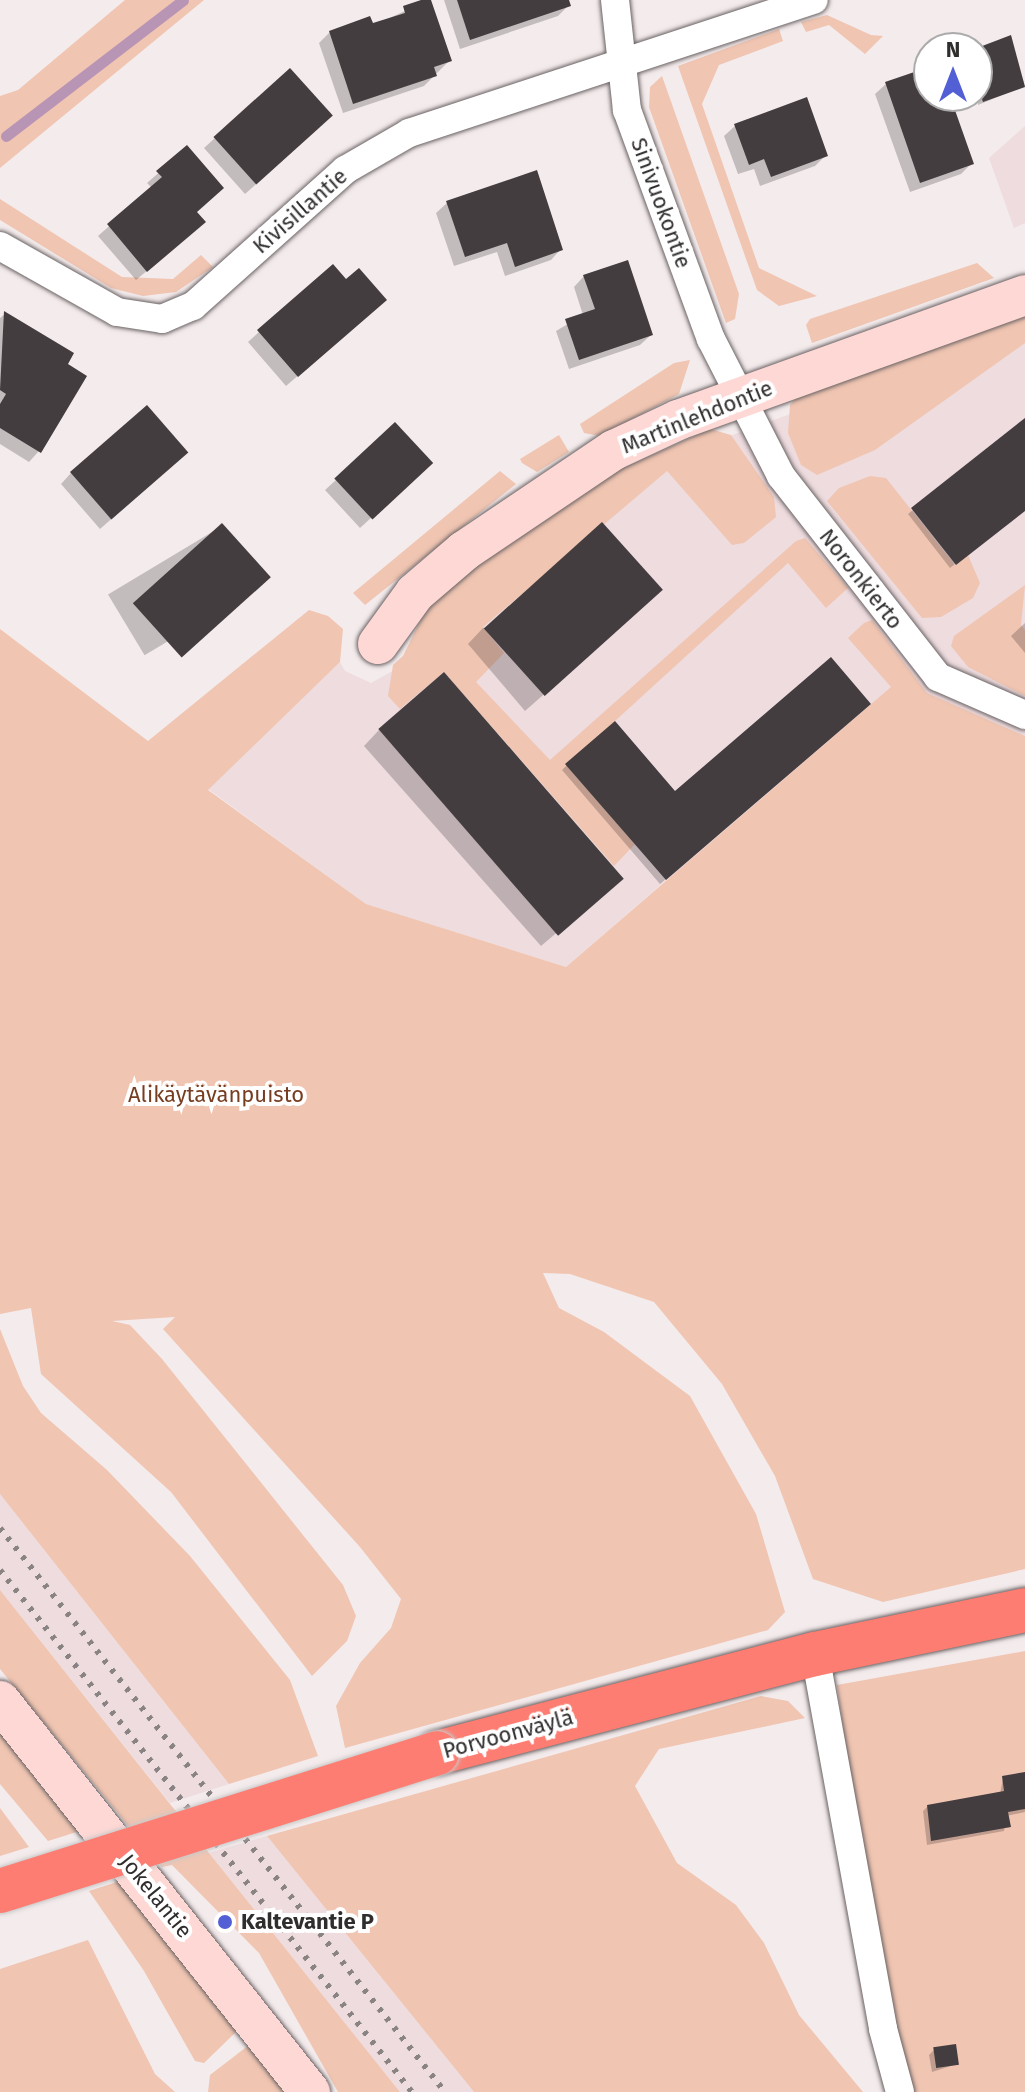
<!DOCTYPE html>
<html>
<head>
<meta charset="utf-8">
<style>
  body { margin:0 }
  #map { position:relative; width:1025px; height:2092px; overflow:hidden; background:#f4ebec; font-family:"Fira Sans",sans-serif }
  div>[style] { position:absolute }
  [style*='--x'] { left:calc(var(--x)*1px); top:calc(var(--y)*1px); width:calc(var(--w)*1px); rotate:calc(var(--a)*1deg) }
  .built>* { inset:0; background:#eedcdf }
  .green>* { inset:0; background:#f0c5b2 }
  .shadow>* { inset:0; background:#0003; transform-origin:0 0 }
  .stream>* { height:11px; margin:-5.5px; padding:0 5.5px; transform-origin:5.5px; border-radius:5.5px; background:#b995b5 }
  .building>* { inset:0; background:#433d40; transform-origin:0 0 }
  .roads { filter:drop-shadow(0 0 2px #696263) drop-shadow(0 0 2px #696263) }
  .street>* { height:28px; margin:-14px; padding:0 14px; transform-origin:14px; border-radius:14px; background:#fff }
  .secondary>* { height:40px; margin:-20px; padding:0 20px; transform-origin:20px; border-radius:20px; background:#fed8d5 }
  .highway>* { height:44px; margin:-22px; padding:0 22px; transform-origin:22px; border-radius:22px; background:#fd7d72 }
  .rail>* { height:6px; margin-top:-3px; transform-origin:0; background:repeating-linear-gradient(90deg,#898383 0 4px,transparent 0 12px) }
  .bridges { filter:drop-shadow(0 0 2px #c9c8c8) drop-shadow(0 0 2px #c9c8c8) }
  .highway-bridge>* { height:44px; margin:-22px; padding:0 22px; transform-origin:22px; border-radius:22px; background:#fd7d72 }
  .dots>* { width:22px; height:22px; translate:-50% -50%; box-sizing:border-box; border:4px solid #fff; border-radius:50% }
  span { translate:-50% -50%; white-space:nowrap; text-align:center; line-height:1.15; -webkit-text-stroke:8px #fff; paint-order:stroke }
  .street-label { font-size:22px; color:#302d2d }
  .park-label { font-size:22px; color:#773d21 }
  .poi-label { font-size:22px; color:#302d2d; font-weight:700 }
  .left { translate:0 -50%; text-align:left }
  .north { position:absolute; left:913px; top:32px; width:80px; height:80px; box-sizing:border-box; background:#fff; border:2px solid #acabab; border-radius:50%; rotate:0deg; font-size:22px; font-weight:700; line-height:32px; text-align:center; color:#302d2d }
  .north::after { content:''; display:block; margin:auto; width:28px; height:36px; background:#535fd5; clip-path:polygon(50% 0,100% 100%,50% 72%,0 100%) }
</style>
</head>
<body>
<div id="map">
  <div class="built">
    <div style="clip-path:polygon(1025px 126px,1025px 223px,1014px 228px,989px 158px)"></div>
    <div style="clip-path:polygon(1025px 330px,1025px 736px,927px 694px,665px 881px,566px 967px,366px 904px,208px 789px,340px 662px,345px 671px,371px 683px,416px 658px,685px 452px)"></div>
    <div style="clip-path:polygon(0 1494px,229px 1784px,170px 1803px,0 1590px)"></div>
    <div style="clip-path:polygon(267px 1836px,474px 2092px,400px 2092px,209px 1853px)"></div>
  </div>
  <div class="green">
    <div style="clip-path:polygon(125px 0,204px 0,0 168px,0 96px,18px 90px)"></div>
    <div style="clip-path:polygon(827px 15px,871px 35px,883px 36px,865px 54px,829px 25px,806px 32px,801px 22px)"></div>
    <div style="clip-path:polygon(779px 29px,783px 41px,719px 65px,702px 104px,759px 268px,817px 296px,779px 306px,757px 290px,678px 66px)"></div>
    <div style="clip-path:polygon(662px 76px,739px 294px,735px 319px,726px 323px,649px 107px,650px 87px)"></div>
    <div style="clip-path:polygon(0 199px,122px 277px,173px 279px,201px 255px,213px 267px,176px 292px,143px 296px,111px 288px,0 220px)"></div>
    <div style="clip-path:polygon(977px 263px,994px 278px,812px 343px,806px 325px,810px 319px)"></div>
    <div style="clip-path:polygon(1025px 315px,1025px 343px,875px 450px,817px 475px,801px 465px,788px 433px,790px 405px,798px 396px)"></div>
    <div style="clip-path:polygon(690px 360px,679px 394px,600px 436px,584px 433px,580px 424px,674px 363px)"></div>
    <div style="clip-path:polygon(710px 429px,731px 435px,774px 497px,776px 517px,744px 543px,732px 545px,667px 471px,483px 627px,504px 653px,476px 682px,550px 760px,796px 541px,805px 538px,848px 588px,826px 608px,788px 563px,615px 721px,577px 777px,635px 844px,614px 866px,444px 672px,400px 709px,388px 696px,393px 665px,403px 656px,431px 599px,485px 556px,601px 478px)"></div>
    <div style="clip-path:polygon(559px 435px,569px 452px,537px 472px,522px 463px,520px 459px)"></div>
    <div style="clip-path:polygon(500px 471px,516px 484px,365px 605px,353px 593px)"></div>
    <div style="clip-path:polygon(870px 476px,886px 478px,955px 565px,968px 555px,980px 583px,973px 598px,941px 617px,922px 618px,827px 501px,839px 488px)"></div>
    <div style="clip-path:polygon(1025px 585px,1021px 625px,1025px 630px,1025px 696px,968px 667px,951px 646px,954px 636px)"></div>
    <div style="clip-path:polygon(309px 610px,328px 616px,343px 629px,340px 662px,208px 790px,366px 904px,566px 967px,891px 687px,848px 638px,864px 623px,872px 620px,927px 693px,1025px 736px,1025px 1569px,883px 1602px,813px 1579px,775px 1476px,722px 1384px,654px 1302px,570px 1274px,543px 1273px,559px 1308px,604px 1332px,690px 1396px,756px 1514px,785px 1612px,768px 1630px,345px 1748px,336px 1706px,360px 1663px,391px 1628px,401px 1599px,360px 1547px,163px 1329px,175px 1317px,112px 1321px,130px 1325px,162px 1359px,343px 1585px,356px 1616px,347px 1641px,312px 1676px,171px 1492px,41px 1374px,31px 1308px,0 1314px,0 629px,148px 741px)"></div>
    <div style="clip-path:polygon(0 1329px,23px 1386px,41px 1413px,107px 1470px,190px 1556px,290px 1680px,318px 1756px,229px 1784px,0 1494px)"></div>
    <div style="clip-path:polygon(0 1590px,209px 1853px,400px 2092px,338px 2092px,259px 1953px,172px 1865px,162px 1867px,0 1669px)"></div>
    <div style="clip-path:polygon(1025px 1651px,1025px 2092px,900px 2092px,883px 2029px,837px 1685px)"></div>
    <div style="clip-path:polygon(761px 1696px,788px 1701px,805px 1718px,659px 1749px,635px 1786px,677px 1863px,736px 1905px,764px 1943px,799px 2015px,863px 2092px,474px 2092px,267px 1836px)"></div>
    <div style="clip-path:polygon(0 1727px,83px 1830px,48px 1841px,0 1784px)"></div>
    <div style="clip-path:polygon(0 1808px,29px 1847px,0 1856px)"></div>
    <div style="clip-path:polygon(123px 1880px,238px 2030px,204px 2063px,195px 2061px,144px 1971px,89px 1891px)"></div>
    <div style="clip-path:polygon(88px 1940px,155px 2074px,175px 2092px,0 2092px,0 1969px)"></div>
    <div style="clip-path:polygon(249px 2045px,284px 2092px,208px 2092px,210px 2075px)"></div>
  </div>
  <div class="shadow">
    <div style="clip-path:polygon(429px 0,449px 61px,424px 86px,343px 113px,319px 43px,330px 32px,372px 26px)"></div>
    <div style="clip-path:polygon(444px 0,567px 0,568px 6px,558px 16px,460px 49px)"></div>
    <div style="clip-path:polygon(1010px 38px,1025px 86px,978px 105px,977px 50px)"></div>
    <div style="clip-path:polygon(929px 69px,929px 96px,947px 96px,971px 164px,961px 174px,910px 192px,875px 94px,886px 84px)"></div>
    <div style="clip-path:polygon(735px 126px,826px 155px,815px 166px,760px 186px,754px 169px,738px 174px,724px 136px)"></div>
    <div style="clip-path:polygon(320px 127px,245px 194px,204px 148px,215px 138px)"></div>
    <div style="clip-path:polygon(187px 148px,192px 233px,136px 280px,98px 236px,152px 188px,147px 183px)"></div>
    <div style="clip-path:polygon(447px 203px,561px 249px,551px 260px,505px 276px,497px 252px,454px 266px,436px 213px)"></div>
    <div style="clip-path:polygon(584px 276px,651px 335px,640px 345px,569px 369px,556px 331px,583px 315px,574px 287px)"></div>
    <div style="clip-path:polygon(374px 310px,286px 386px,248px 342px,259px 332px)"></div>
    <div style="clip-path:polygon(5px 314px,39px 451px,29px 462px,0 444px,0 318px)"></div>
    <div style="clip-path:polygon(1025px 421px,1025px 509px,950px 568px,908px 514px)"></div>
    <div style="clip-path:polygon(175px 463px,100px 529px,61px 484px,71px 473px)"></div>
    <div style="clip-path:polygon(420px 473px,360px 528px,325px 490px,336px 480px)"></div>
    <div style="left:222px;top:526px;width:71px;height:133px;rotate:59deg"></div>
    <div style="clip-path:polygon(645px 605px,525px 711px,468px 644px,483px 628px)"></div>
    <div style="clip-path:polygon(1025px 623px,1025px 653px,1011px 636px)"></div>
    <div style="clip-path:polygon(864px 709px,660px 884px,562px 770px,567px 765px,675px 794px)"></div>
    <div style="clip-path:polygon(379px 730px,621px 878px,541px 946px,364px 746px)"></div>
    <div style="clip-path:polygon(1025px 1774px,1025px 1812px,1006px 1816px,1004px 1831px,927px 1845px,923px 1811px,928px 1806px,1000px 1794px,1003px 1778px)"></div>
    <div style="clip-path:polygon(934px 2050px,957px 2064px,932px 2072px,929px 2055px)"></div>
  </div>
  <div class="stream">
    <div style="--x:6;--y:136;--w:223;--a:-37.5"></div>
  </div>
  <div class="building">
    <div style="clip-path:polygon(421px 0,431px 0,452px 61px,434px 67px,437px 76px,353px 104px,329px 31px,370px 16px,373px 23px,405px 13px,403px 6px)"></div>
    <div style="clip-path:polygon(457px 0,569px 0,571px 6px,470px 40px)"></div>
    <div style="clip-path:polygon(1011px 35px,1025px 87px,983px 102px,977px 85px,977px 48px)"></div>
    <div style="clip-path:polygon(929px 67px,929px 96px,950px 96px,974px 164px,920px 183px,885px 82px)"></div>
    <div style="left:290px;top:68px;width:64px;height:103px;rotate:48deg"></div>
    <div style="clip-path:polygon(807px 97px,828px 156px,771px 177px,764px 159px,749px 165px,734px 124px)"></div>
    <div style="clip-path:polygon(187px 145px,224px 188px,197px 212px,206px 222px,147px 272px,107px 224px,162px 177px,156px 171px)"></div>
    <div style="clip-path:polygon(537px 170px,563px 250px,515px 267px,507px 243px,465px 257px,446px 201px)"></div>
    <div style="clip-path:polygon(628px 260px,653px 335px,579px 360px,565px 319px,595px 309px,583px 275px)"></div>
    <div style="clip-path:polygon(333px 264px,346px 279px,359px 268px,387px 300px,298px 377px,257px 330px)"></div>
    <div style="clip-path:polygon(4px 311px,74px 353px,68px 364px,87px 376px,41px 453px,0 428px,0 404px,6px 394px,0 390px)"></div>
    <div style="left:147px;top:405px;width:63px;height:102px;rotate:49deg"></div>
    <div style="clip-path:polygon(1025px 418px,1025px 511px,956px 565px,911px 508px)"></div>
    <div style="left:395px;top:422px;width:56px;height:83px;rotate:47deg"></div>
    <div style="left:602px;top:522px;width:91px;height:159px;rotate:48deg"></div>
    <div style="left:222px;top:523px;width:73px;height:120px;rotate:48deg"></div>
    <div style="clip-path:polygon(831px 657px,871px 704px,666px 880px,565px 764px,615px 721px,675px 791px)"></div>
    <div style="left:444px;top:672px;width:274px;height:87px;rotate:49deg"></div>
    <div style="clip-path:polygon(1025px 1772px,1025px 1809px,1008px 1812px,1011px 1827px,931px 1841px,927px 1805px,1004px 1791px,1002px 1776px)"></div>
    <div style="left:956px;top:2044px;width:21px;height:23px;rotate:82deg"></div>
  </div>
  <div class="roads">
    <div class="street">
      <div style="--x:615;--y:0;--w:111;--a:83.8"></div>
      <div style="--x:627;--y:110;--w:244;--a:69.9"></div>
      <div style="--x:711;--y:339;--w:154;--a:62.9"></div>
      <div style="--x:781;--y:476;--w:255;--a:52"></div>
      <div style="--x:938;--y:677;--w:95;--a:23.6"></div>
      <div style="--x:0;--y:246;--w:134;--a:29.4"></div>
      <div style="--x:117;--y:312;--w:46;--a:8.8"></div>
      <div style="--x:162;--y:319;--w:34;--a:-23"></div>
      <div style="--x:193;--y:306;--w:204;--a:-41.8"></div>
      <div style="--x:345;--y:170;--w:74;--a:-30"></div>
      <div style="--x:409;--y:133;--w:426;--a:-18.2"></div>
      <div style="--x:815;--y:1654;--w:381;--a:79.7"></div>
      <div style="--x:883;--y:2029;--w:65;--a:74.9"></div>
    </div>
    <div class="secondary">
      <div style="--x:378;--y:644;--w:63;--a:-54"></div>
      <div style="--x:415;--y:593;--w:65;--a:-40.6"></div>
      <div style="--x:464;--y:551;--w:181;--a:-34"></div>
      <div style="--x:614;--y:450;--w:71;--a:-25.1"></div>
      <div style="--x:678;--y:420;--w:369;--a:-19.8"></div>
      <div style="--x:0;--y:1701;--w:499;--a:51.6"></div>
    </div>
    <div class="highway">
      <div style="--x:437;--y:1753;--w:391;--a:-14.7"></div>
      <div style="--x:815;--y:1654;--w:215;--a:-11.8"></div>
    </div>
  </div>
  <div class="rail">
    <div style="--x:0;--y:1528;--w:718;--a:51.73"></div>
    <div style="--x:0;--y:1570;--w:665;--a:51.72"></div>
  </div>
  <div class="bridges">
    <div class="highway-bridge">
      <div style="--x:0;--y:1891;--w:458;--a:-17.5"></div>
    </div>
  </div>
  <div class="dots">
    <div style="left:225px;top:1922px;background:#535fd5"></div>
  </div>
  <div class="street-label">
    <span style="left:661px;top:203px;rotate:70deg">Sinivuokontie</span>
    <span style="left:300px;top:211px;rotate:-41deg">Kivisillantie</span>
    <span style="left:697px;top:417px;rotate:-22deg">Martinlehdontie</span>
    <span style="left:861px;top:579px;rotate:52deg">Noronkierto</span>
    <span style="left:508px;top:1734px;rotate:-15deg">Porvoonväylä</span>
    <span style="left:156px;top:1896px;rotate:51deg">Jokelantie</span>
  </div>
  <div class="park-label">
    <span style="left:216px;top:1095px">Alikäytävänpuisto</span>
  </div>
  <div class="poi-label">
    <span class="left" style="left:241px;top:1922px">Kaltevantie P</span>
  </div>
  <div class="north">N</div>
</div>
</body>
</html>
